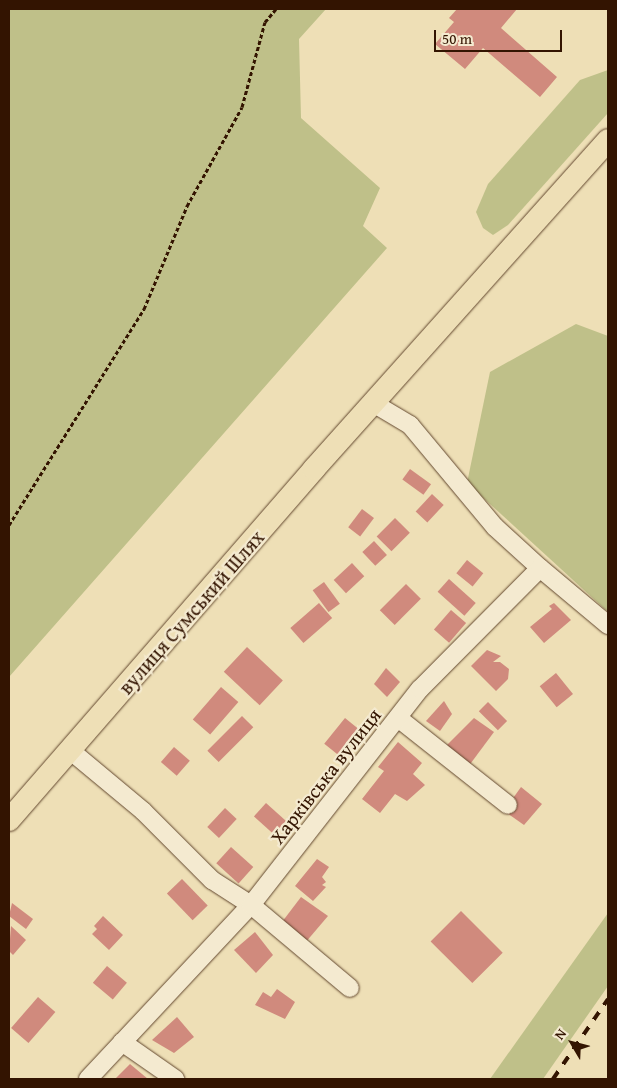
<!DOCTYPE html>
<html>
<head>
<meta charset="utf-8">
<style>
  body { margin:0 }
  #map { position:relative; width:617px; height:1088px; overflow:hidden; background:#eedfb6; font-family:"Gentium Book Plus",serif }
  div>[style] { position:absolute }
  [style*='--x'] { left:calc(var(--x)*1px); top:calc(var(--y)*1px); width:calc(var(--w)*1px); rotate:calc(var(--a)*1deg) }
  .green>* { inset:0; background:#bfc089 }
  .building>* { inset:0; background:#d08a7d; transform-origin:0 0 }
  .path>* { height:3px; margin-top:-1.5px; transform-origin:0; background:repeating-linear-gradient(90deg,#331401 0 4px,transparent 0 6.5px) }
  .roads { filter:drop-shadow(0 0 1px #62472e) drop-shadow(0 0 1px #62472e) }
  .minor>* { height:18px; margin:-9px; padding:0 9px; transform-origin:9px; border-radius:9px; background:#f4ead0 }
  .major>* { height:22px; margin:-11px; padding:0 11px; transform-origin:11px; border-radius:11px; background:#eedfb6 }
  .rail>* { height:4px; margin-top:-2px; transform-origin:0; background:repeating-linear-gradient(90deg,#331401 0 9px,transparent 0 18px) }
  span { translate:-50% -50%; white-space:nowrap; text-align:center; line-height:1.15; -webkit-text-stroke:4.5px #f4ead0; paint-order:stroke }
  .street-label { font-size:20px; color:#331401 }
  .frame { position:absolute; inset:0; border:10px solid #331401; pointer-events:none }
  .north { position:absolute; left:547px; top:1018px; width:50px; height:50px; -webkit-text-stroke:4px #f4ead0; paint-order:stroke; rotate:307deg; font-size:14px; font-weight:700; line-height:20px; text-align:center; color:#331401 }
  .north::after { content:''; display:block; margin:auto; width:18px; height:22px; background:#331401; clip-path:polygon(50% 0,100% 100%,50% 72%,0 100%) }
  .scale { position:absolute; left:434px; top:30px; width:128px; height:22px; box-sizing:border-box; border:2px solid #331401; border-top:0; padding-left:6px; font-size:15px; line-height:18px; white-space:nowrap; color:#331401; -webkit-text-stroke:4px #f4ead0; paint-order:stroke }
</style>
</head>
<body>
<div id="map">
  <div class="green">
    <div style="clip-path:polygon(9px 9px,326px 9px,299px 39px,301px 118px,380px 188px,363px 226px,387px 248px,9px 677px)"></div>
    <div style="clip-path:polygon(608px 70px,608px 113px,508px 225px,493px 235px,483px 228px,476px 212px,488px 184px,580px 80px)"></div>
    <div style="clip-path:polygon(576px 324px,608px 336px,608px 612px,467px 483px,490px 372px)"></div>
    <div style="clip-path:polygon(608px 913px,608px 986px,543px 1079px,490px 1079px)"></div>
  </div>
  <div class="building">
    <div style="clip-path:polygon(457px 9px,517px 9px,501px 28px,557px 77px,540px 97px,483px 48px,465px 69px,435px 44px,454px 22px,449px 18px)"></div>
    <div style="left:410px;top:469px;width:26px;height:13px;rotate:36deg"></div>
    <div style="left:432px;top:494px;width:16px;height:24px;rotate:43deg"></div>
    <div style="left:362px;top:509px;width:15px;height:23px;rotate:37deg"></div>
    <div style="left:395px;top:518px;width:21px;height:26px;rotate:45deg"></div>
    <div style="left:374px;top:541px;width:19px;height:16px;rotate:47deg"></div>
    <div style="left:467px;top:560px;width:21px;height:17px;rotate:39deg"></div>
    <div style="left:352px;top:563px;width:18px;height:25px;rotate:47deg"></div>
    <div style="left:449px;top:579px;width:36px;height:17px;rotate:42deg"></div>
    <div style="left:324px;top:582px;width:27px;height:14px;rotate:54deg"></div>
    <div style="left:406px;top:584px;width:21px;height:37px;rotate:45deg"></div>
    <div style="left:319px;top:603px;width:20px;height:38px;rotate:49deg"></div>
    <div style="clip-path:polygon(554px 603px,571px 620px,544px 643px,530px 627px,552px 609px,549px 606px)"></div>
    <div style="left:451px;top:610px;width:20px;height:26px;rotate:41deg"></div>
    <div style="left:247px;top:647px;width:49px;height:34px;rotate:43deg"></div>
    <div style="clip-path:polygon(487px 650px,501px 656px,493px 662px,500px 662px,509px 669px,508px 679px,496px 691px,471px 666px)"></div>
    <div style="clip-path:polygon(386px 668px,400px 682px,387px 697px,374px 684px)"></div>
    <div style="left:556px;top:673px;width:27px;height:21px;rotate:51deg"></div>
    <div style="left:221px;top:687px;width:23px;height:43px;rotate:41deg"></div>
    <div style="clip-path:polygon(444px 701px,452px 714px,440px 731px,426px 721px)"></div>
    <div style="left:488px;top:702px;width:27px;height:13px;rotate:45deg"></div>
    <div style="left:242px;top:716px;width:16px;height:49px;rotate:45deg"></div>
    <div style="left:345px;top:718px;width:21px;height:33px;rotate:39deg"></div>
    <div style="clip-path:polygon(474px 718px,494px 732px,468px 767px,444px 748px)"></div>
    <div style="clip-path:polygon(398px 742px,422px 763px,413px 774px,425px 785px,407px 801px,395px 794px,380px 813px,362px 799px,384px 771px,378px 767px)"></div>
    <div style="left:174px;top:747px;width:21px;height:20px;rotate:41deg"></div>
    <div style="clip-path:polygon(521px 787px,542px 804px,524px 825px,504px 811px)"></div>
    <div style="left:266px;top:803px;width:27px;height:18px;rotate:42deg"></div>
    <div style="left:225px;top:808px;width:16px;height:26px;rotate:43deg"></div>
    <div style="left:231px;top:847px;width:30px;height:22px;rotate:42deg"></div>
    <div style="clip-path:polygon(317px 859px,329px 867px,322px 877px,326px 882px,322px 885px,326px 887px,313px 901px,295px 886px)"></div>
    <div style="left:182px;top:879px;width:37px;height:21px;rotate:46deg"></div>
    <div style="clip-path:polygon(301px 897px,328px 916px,305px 943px,282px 922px)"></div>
    <div style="clip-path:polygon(12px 903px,33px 919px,26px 929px,9px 916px)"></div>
    <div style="left:461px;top:911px;width:59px;height:43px;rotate:45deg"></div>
    <div style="clip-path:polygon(103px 916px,123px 935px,109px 950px,92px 934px,97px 929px,94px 926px)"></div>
    <div style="clip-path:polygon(11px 926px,26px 940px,13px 955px,9px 951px)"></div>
    <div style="clip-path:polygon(255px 932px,273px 955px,256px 973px,234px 950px)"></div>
    <div style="left:107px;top:966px;width:26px;height:22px;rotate:40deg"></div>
    <div style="clip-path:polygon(277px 989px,295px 1002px,285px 1019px,255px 1005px,263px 992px,271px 997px)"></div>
    <div style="left:38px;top:997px;width:23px;height:41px;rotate:41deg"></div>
    <div style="clip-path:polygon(177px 1017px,194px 1037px,174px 1053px,152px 1040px)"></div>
    <div style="clip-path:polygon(130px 1064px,148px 1079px,115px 1079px)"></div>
  </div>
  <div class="path">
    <div style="--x:9;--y:525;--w:255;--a:-58"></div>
    <div style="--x:144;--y:309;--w:112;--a:-67.3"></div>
    <div style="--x:187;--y:206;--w:113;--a:-60.9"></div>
    <div style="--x:242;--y:107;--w:88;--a:-74.9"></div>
    <div style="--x:265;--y:22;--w:17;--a:-50"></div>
  </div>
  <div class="roads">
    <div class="minor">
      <div style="--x:373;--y:403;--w:43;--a:30.7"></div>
      <div style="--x:410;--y:425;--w:133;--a:50.2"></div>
      <div style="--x:495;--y:527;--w:61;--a:42.3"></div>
      <div style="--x:398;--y:718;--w:140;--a:38.3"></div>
      <div style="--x:71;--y:751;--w:94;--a:39.8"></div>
      <div style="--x:143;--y:811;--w:98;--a:45"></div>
      <div style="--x:212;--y:880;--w:46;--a:32.7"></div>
      <div style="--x:251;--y:905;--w:129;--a:40"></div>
      <div style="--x:122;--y:1042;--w:65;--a:34.9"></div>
      <div style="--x:88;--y:1079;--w:238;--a:-46.9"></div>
      <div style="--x:251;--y:905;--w:274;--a:-52"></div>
      <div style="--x:420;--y:689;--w:170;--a:-45.2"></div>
      <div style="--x:540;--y:568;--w:89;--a:40"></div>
    </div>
    <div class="major">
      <div style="--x:9;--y:820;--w:465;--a:-49"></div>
      <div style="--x:314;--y:469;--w:441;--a:-48.2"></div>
    </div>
  </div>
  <div class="rail">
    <div style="--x:553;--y:1079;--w:97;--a:-55.5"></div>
  </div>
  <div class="street-label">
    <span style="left:191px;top:612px;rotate:-49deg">вулиця Сумський Шлях</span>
    <span style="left:325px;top:776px;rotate:-52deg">Харківська вулиця</span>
  </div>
  <div class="frame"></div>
  <div class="north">N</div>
  <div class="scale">50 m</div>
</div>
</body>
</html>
